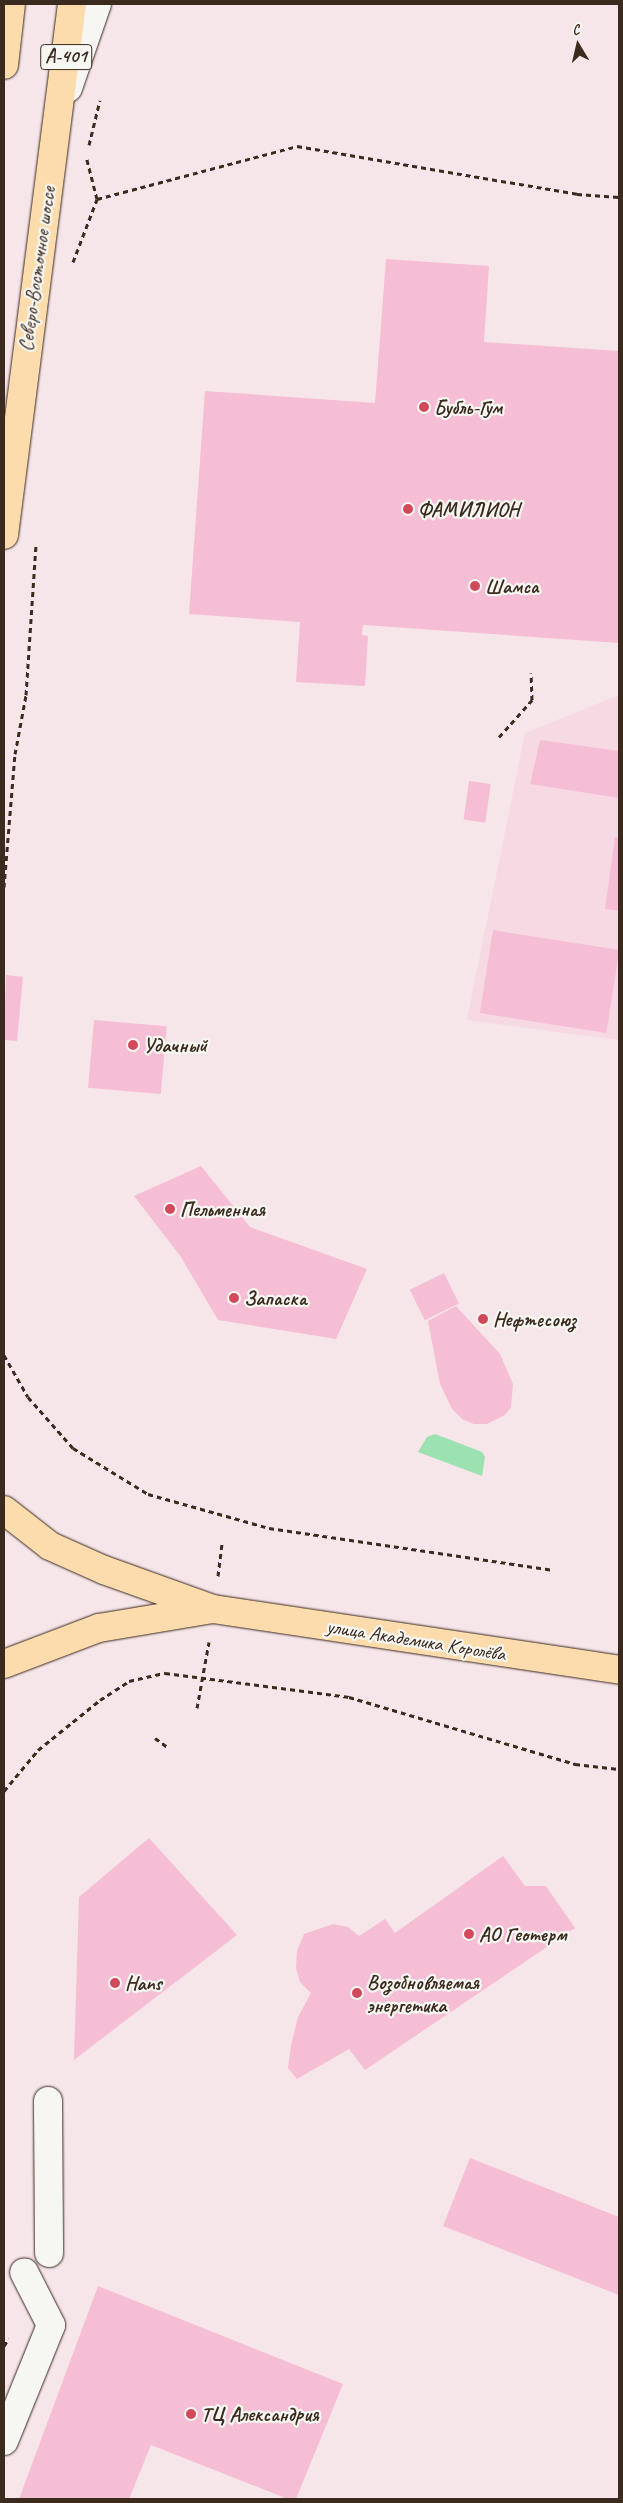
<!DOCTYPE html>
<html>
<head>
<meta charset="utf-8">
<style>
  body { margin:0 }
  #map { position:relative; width:623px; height:2503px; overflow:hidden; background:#f6e5e9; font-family:Caveat,sans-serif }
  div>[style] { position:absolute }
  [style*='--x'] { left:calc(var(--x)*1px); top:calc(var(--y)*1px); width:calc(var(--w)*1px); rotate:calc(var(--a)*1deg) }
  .built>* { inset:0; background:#f6d9e3 }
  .green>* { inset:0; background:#9be2b0 }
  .building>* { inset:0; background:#f6bed4; transform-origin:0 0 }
  .path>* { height:3px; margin-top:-1.5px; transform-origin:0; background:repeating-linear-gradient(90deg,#3b2a1e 0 5px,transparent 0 9px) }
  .roads { filter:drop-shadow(0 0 1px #3b2a1e) drop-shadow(0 0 1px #3b2a1e) }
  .minor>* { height:28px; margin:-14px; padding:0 14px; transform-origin:14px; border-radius:14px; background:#f6f6f2 }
  .major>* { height:28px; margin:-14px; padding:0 14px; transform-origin:14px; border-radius:14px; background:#fcdcac }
  .dots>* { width:14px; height:14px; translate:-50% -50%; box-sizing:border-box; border:2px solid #f6f6f2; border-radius:50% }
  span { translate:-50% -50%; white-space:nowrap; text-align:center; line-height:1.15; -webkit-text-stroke:4.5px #f6f6f2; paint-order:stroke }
  .shield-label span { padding:1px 4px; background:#f6f6f2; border:1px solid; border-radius:4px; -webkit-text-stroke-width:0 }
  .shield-label { font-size:19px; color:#3b2a1e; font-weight:700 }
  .street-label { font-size:20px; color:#3b2a1e }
  .poi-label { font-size:20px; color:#3b2a1e; font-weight:700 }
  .left { translate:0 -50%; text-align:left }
  .frame { position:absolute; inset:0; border:5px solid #3b2a1e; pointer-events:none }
  .north { position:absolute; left:553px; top:20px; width:50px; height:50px; -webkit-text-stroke:4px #f6f6f2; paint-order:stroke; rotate:351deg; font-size:14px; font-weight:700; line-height:20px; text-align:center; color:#3b2a1e }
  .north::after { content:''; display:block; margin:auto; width:18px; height:22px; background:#3b2a1e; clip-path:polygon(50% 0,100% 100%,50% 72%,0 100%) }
</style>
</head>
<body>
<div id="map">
  <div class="built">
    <div style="clip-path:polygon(619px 695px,619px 1040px,467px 1020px,525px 733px)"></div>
  </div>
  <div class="green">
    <div style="clip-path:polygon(435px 1434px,482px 1452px,485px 1457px,482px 1476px,418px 1452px,427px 1437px)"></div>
  </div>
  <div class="building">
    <div style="clip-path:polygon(386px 259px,489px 266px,484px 342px,619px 351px,619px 643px,363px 625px,362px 635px,368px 636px,365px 686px,296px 682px,300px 622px,189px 614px,205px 391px,375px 403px)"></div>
    <div style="clip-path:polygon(540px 740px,619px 751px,619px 798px,530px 784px)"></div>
    <div style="left:469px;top:781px;width:22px;height:39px;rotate:8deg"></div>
    <div style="clip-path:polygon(615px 837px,619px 837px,619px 911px,605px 909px)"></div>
    <div style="left:493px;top:930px;width:128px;height:84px;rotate:9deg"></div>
    <div style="clip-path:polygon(6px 975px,23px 977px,17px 1041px,4px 1040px)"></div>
    <div style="left:94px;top:1020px;width:73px;height:68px;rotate:5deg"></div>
    <div style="clip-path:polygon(201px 1166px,250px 1227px,367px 1269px,336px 1339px,218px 1320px,181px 1257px,134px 1196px)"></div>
    <div style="left:444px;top:1273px;width:34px;height:38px;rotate:64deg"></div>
    <div style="clip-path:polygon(456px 1306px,500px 1354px,513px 1384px,511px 1407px,505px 1415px,487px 1424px,474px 1424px,462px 1419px,452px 1409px,440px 1384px,428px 1321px)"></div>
    <div style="clip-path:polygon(149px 1838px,237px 1935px,74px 2060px,79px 1897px)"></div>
    <div style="clip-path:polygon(503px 1856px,525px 1886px,546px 1886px,575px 1928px,365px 2070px,349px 2049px,297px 2079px,288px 2068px,291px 2045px,298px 2017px,311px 1993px,300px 1982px,296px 1968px,297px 1951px,304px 1934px,333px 1924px,348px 1927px,359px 1936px,385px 1919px,395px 1933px)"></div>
    <div style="clip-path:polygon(470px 2158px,619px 2217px,619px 2295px,443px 2226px)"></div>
    <div style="clip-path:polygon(98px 2286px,343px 2384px,296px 2499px,288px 2499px,151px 2445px,129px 2499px,19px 2499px)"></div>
  </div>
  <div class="path">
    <div style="--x:89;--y:145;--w:46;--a:-76.3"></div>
    <div style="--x:97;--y:199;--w:207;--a:-14.8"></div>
    <div style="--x:297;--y:146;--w:284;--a:9.7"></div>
    <div style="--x:577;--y:194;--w:42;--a:4.1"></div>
    <div style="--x:73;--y:262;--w:67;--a:-69.1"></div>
    <div style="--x:97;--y:199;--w:44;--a:-104.3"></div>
    <div style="--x:499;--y:737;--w:50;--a:-48.3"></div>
    <div style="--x:532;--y:700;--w:27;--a:-92"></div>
    <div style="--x:4;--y:887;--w:133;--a:-85.3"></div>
    <div style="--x:15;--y:754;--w:60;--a:-79.4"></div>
    <div style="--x:26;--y:695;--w:150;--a:-86.2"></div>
    <div style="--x:4;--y:1355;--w:48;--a:60.3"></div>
    <div style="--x:28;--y:1397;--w:68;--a:48.6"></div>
    <div style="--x:73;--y:1448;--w:88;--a:31.5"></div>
    <div style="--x:148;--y:1494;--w:126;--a:15.7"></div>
    <div style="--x:269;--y:1528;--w:286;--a:8.4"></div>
    <div style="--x:218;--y:1576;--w:32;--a:-83"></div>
    <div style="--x:197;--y:1708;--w:67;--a:-79.7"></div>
    <div style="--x:155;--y:1738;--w:17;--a:36"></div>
    <div style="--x:4;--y:1791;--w:53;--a:-50.3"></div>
    <div style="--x:38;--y:1750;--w:80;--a:-38.9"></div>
    <div style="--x:100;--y:1700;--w:35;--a:-33"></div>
    <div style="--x:129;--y:1681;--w:37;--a:-13"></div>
    <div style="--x:165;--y:1673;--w:186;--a:7.4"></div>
    <div style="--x:349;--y:1697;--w:236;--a:16.5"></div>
    <div style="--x:575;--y:1764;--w:44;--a:6.5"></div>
    <div style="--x:4;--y:2346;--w:9;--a:-58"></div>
  </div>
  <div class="roads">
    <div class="minor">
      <div style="--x:68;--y:88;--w:89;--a:-71"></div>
      <div style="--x:48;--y:2101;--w:152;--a:89.6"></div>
      <div style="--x:4;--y:2441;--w:125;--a:-67.9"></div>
      <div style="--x:51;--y:2325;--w:59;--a:-117"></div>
    </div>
    <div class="major">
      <div style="--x:4;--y:65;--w:61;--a:-83.5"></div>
      <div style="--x:4;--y:535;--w:535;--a:-82.7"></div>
      <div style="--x:4;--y:1510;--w:58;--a:38"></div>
      <div style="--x:50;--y:1546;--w:59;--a:24"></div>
      <div style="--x:104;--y:1570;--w:116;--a:19.7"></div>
      <div style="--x:213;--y:1609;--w:411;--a:8.5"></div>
      <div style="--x:4;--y:1664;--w:102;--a:-20.8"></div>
      <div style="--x:99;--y:1628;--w:115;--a:-9.5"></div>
    </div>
  </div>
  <div class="dots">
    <div style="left:424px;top:407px;background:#d1495b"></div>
    <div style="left:408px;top:509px;background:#d1495b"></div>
    <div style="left:475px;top:586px;background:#d1495b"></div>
    <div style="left:133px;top:1045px;background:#d1495b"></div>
    <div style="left:170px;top:1209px;background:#d1495b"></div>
    <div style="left:234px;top:1298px;background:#d1495b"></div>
    <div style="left:483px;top:1319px;background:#d1495b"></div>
    <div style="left:469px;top:1934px;background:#d1495b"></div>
    <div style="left:115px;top:1983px;background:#d1495b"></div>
    <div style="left:357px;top:1993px;background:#d1495b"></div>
    <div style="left:191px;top:2414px;background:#d1495b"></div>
  </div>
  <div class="shield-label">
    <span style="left:66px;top:57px">А-401</span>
  </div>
  <div class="street-label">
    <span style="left:37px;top:269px;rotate:-82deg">Северо-Восточное шоссе</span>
    <span style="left:416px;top:1640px;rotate:9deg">улица Академика Королёва</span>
  </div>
  <div class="poi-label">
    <span class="left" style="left:434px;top:407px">Бубль-Гум</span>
    <span class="left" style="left:418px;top:509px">ФАМИЛИОН</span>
    <span class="left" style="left:485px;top:586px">Шамса</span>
    <span class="left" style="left:143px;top:1045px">Удачный</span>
    <span class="left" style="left:180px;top:1209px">Пельменная</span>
    <span class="left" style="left:244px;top:1298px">Запаска</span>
    <span class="left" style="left:493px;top:1319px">Нефтесоюз</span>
    <span class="left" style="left:479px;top:1934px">АО Геотерм</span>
    <span class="left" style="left:367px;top:1994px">Возобновляемая<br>энергетика</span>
    <span class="left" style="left:125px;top:1983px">Hans</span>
    <span class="left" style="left:201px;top:2414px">ТЦ Александрия</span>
  </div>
  <div class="frame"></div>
  <div class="north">С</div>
</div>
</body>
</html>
